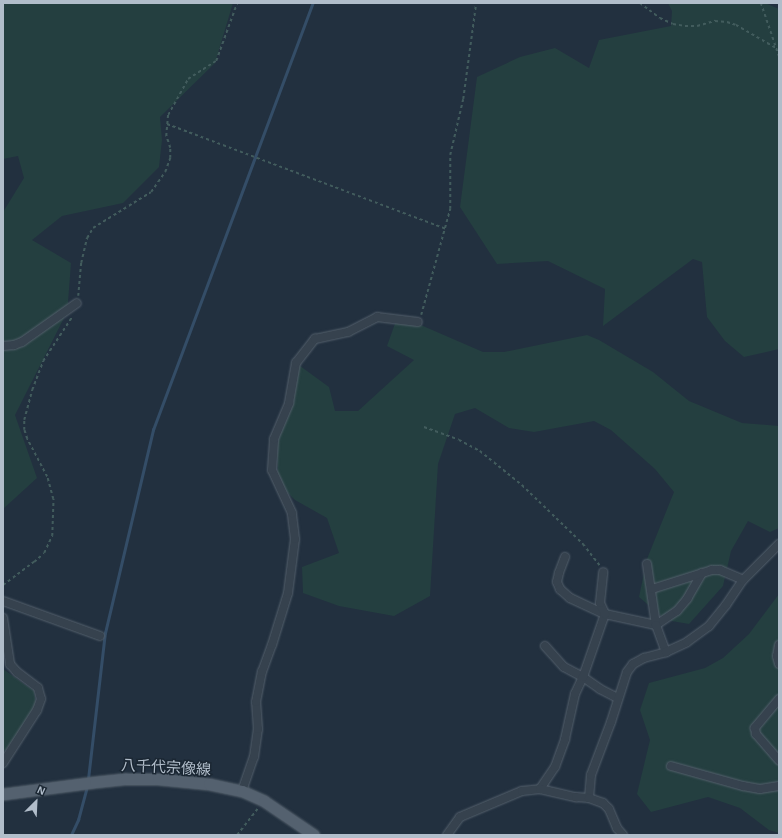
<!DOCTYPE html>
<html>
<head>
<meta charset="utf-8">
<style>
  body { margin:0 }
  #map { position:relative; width:782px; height:838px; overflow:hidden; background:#22303f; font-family:"Alegreya Sans","Noto Sans JP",sans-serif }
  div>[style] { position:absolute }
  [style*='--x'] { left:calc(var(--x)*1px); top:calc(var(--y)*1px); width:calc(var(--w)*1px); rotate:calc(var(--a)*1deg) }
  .green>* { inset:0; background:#243f40 }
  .stream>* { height:2.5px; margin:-1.25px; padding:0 1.25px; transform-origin:1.25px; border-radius:1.25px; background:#344d67 }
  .path>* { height:1.5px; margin-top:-0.75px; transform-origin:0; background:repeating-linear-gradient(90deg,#425c5d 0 3px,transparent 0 6px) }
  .roads { filter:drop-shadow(0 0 1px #54606c) drop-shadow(0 0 1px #54606c) }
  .minor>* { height:8px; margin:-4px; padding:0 4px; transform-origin:4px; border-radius:4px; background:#36424e }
  .major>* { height:11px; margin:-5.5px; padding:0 5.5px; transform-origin:5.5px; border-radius:5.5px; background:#54616f }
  span { translate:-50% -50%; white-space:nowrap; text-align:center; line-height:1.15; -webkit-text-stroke:3px #1b2733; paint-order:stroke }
  .street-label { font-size:15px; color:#b1bdca }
  .frame { position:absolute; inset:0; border:4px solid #b1bdca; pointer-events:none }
  .north { position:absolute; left:16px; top:782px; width:40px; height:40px; -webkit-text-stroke:3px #1b2733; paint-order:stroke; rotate:24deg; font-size:11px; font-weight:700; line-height:16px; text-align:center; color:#b1bdca }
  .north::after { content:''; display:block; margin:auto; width:14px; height:18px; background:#b1bdca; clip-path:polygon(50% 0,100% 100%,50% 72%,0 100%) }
</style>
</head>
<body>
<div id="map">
  <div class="green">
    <div style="clip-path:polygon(3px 3px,233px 3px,215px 63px,160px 117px,162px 140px,159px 167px,123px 203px,62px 216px,32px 240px,71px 263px,67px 315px,67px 312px,15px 415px,37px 478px,3px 509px,3px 212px,24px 178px,18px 156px,3px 159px)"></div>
    <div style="clip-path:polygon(668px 3px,765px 3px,779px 9px,779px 349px,744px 357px,725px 341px,707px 317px,702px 262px,693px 259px,603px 326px,605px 289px,548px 261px,497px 264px,460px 207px,477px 77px,520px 57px,555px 48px,589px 68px,599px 40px,671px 26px,672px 11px)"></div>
    <div style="clip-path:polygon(397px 318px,423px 326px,483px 352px,504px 352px,587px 335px,599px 340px,653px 372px,689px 401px,742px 423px,779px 426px,779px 528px,770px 532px,748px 521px,731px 551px,723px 586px,689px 624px,666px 620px,639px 597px,647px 559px,674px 492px,655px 469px,611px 430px,594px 421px,534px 432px,509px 428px,475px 408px,455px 414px,438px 464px,430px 596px,394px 616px,339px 606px,303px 593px,302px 567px,339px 553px,327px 518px,295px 500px,278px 483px,277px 447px,296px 363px,329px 387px,335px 411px,358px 411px,414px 360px,387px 346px)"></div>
    <div style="clip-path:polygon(779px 594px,779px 833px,769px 830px,740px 808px,708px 797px,651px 812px,637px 794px,650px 740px,640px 710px,649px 683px,705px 668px,723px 658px,749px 634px)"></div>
    <div style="clip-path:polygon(3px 669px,34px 691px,37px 710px,3px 753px)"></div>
  </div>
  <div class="stream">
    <div style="--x:88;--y:779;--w:147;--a:-83.4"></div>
    <div style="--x:105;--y:633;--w:209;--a:-76.7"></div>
    <div style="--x:153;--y:430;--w:456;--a:-69.5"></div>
    <div style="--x:71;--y:835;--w:17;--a:-65"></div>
    <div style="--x:78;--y:820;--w:35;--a:-75"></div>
  </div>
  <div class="path">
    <div style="--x:640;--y:3;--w:25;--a:37"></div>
    <div style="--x:660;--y:18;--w:14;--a:25"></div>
    <div style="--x:673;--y:24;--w:12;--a:9"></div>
    <div style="--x:685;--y:26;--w:12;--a:0"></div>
    <div style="--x:697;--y:26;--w:19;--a:-16"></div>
    <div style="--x:715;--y:21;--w:12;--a:5"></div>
    <div style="--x:727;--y:22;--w:9;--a:18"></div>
    <div style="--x:736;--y:25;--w:46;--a:29.9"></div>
    <div style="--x:761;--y:3;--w:56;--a:71.2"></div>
    <div style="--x:167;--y:124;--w:298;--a:20.6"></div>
    <div style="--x:78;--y:296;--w:33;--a:-85"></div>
    <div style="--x:81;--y:263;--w:26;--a:-77"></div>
    <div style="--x:87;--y:238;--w:12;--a:-59"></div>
    <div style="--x:93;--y:228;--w:68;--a:-31.8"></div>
    <div style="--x:151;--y:192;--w:24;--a:-55"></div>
    <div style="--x:165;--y:172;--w:15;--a:-70"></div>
    <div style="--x:170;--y:158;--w:10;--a:-90"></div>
    <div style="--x:170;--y:148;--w:13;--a:-108"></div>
    <div style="--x:166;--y:136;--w:21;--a:-85"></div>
    <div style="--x:168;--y:115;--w:41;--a:-60.9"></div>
    <div style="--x:188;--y:79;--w:33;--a:-33"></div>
    <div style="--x:216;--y:61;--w:62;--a:-70.1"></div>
    <div style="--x:421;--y:315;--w:110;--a:-74.7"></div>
    <div style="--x:450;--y:209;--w:54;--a:-90"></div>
    <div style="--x:450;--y:155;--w:57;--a:-76.9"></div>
    <div style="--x:463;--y:99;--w:97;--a:-82.3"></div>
    <div style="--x:424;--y:427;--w:37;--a:20"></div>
    <div style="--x:459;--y:440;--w:24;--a:28"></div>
    <div style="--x:480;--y:451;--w:54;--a:39"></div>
    <div style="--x:522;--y:485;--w:85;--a:44"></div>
    <div style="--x:583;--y:544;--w:28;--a:52"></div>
    <div style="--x:3;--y:585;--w:39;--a:-37"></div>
    <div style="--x:34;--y:562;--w:13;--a:-42"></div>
    <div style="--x:44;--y:553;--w:19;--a:-65"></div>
    <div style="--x:52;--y:536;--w:37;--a:-88"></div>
    <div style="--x:53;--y:499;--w:23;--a:-105"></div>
    <div style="--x:47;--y:477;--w:43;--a:-117.8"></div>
    <div style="--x:27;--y:439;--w:9;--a:-108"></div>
    <div style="--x:24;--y:430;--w:10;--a:-90"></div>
    <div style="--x:24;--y:420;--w:31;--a:-75"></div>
    <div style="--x:32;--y:390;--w:31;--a:-69"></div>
    <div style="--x:43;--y:361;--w:53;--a:-56.6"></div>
    <div style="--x:237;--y:835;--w:33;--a:-52"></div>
  </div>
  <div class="roads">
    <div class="minor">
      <div style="--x:3;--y:346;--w:11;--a:-5"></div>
      <div style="--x:14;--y:345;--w:9;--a:-21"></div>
      <div style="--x:22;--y:342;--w:67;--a:-35.3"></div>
      <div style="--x:565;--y:557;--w:17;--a:111"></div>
      <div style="--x:559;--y:573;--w:9;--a:103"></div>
      <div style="--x:557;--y:582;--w:8;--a:67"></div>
      <div style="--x:560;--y:589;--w:13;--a:42"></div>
      <div style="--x:570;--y:598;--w:38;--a:25"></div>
      <div style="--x:605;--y:614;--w:52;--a:12.2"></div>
      <div style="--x:656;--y:625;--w:25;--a:-34"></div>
      <div style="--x:677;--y:611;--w:16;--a:-50"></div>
      <div style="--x:687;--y:599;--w:30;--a:-60"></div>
      <div style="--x:647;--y:564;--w:62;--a:81.6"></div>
      <div style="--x:656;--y:625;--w:29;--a:70"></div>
      <div style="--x:652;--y:589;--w:63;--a:-17.6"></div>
      <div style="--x:712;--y:570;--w:8;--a:0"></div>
      <div style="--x:720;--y:570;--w:25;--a:23"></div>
      <div style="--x:3;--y:601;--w:103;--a:19.8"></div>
      <div style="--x:3;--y:618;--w:47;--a:81.3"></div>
      <div style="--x:10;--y:664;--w:11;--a:49"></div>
      <div style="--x:17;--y:672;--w:26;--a:37"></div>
      <div style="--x:38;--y:688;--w:11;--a:75"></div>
      <div style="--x:41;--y:699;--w:12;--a:110"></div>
      <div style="--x:37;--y:710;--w:63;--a:122.7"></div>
      <div style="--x:779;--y:645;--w:11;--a:100"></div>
      <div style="--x:777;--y:656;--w:8;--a:76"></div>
      <div style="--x:545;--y:646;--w:28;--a:48"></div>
      <div style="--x:564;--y:667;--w:21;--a:28"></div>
      <div style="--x:583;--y:677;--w:21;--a:35"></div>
      <div style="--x:600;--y:689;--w:20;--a:27"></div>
      <div style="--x:779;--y:699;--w:38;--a:130"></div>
      <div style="--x:755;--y:728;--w:6;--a:81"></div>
      <div style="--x:756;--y:734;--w:35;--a:49"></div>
      <div style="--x:671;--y:766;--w:75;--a:15.5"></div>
      <div style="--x:743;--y:786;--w:17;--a:10"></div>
      <div style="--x:760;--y:789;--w:19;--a:-9"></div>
      <div style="--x:540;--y:789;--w:27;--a:-56"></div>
      <div style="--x:555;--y:767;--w:30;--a:-70"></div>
      <div style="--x:565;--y:739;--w:46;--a:-77.5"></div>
      <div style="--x:575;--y:694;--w:19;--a:-65"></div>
      <div style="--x:583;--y:677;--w:67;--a:-70.8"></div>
      <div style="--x:605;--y:614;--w:12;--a:-114"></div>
      <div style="--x:600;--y:603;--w:31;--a:-84"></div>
      <div style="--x:242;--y:791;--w:36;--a:-71"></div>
      <div style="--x:254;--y:757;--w:28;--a:-82"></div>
      <div style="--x:258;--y:729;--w:27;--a:-94"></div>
      <div style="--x:256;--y:702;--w:31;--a:-79"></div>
      <div style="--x:262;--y:672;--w:29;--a:-70"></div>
      <div style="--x:272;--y:645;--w:54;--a:-72.9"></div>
      <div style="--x:288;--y:593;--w:54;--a:-82.6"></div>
      <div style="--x:295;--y:539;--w:26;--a:-97"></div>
      <div style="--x:292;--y:513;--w:47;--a:-114.9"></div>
      <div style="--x:272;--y:470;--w:31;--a:-86"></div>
      <div style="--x:274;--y:439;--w:39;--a:-67"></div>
      <div style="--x:289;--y:403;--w:41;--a:-80.1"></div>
      <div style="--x:296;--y:363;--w:31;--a:-52"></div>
      <div style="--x:315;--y:339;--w:34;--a:-12"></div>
      <div style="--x:348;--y:332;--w:33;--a:-27"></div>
      <div style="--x:377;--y:317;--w:41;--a:7"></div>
      <div style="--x:589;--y:798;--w:23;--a:-85"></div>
      <div style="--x:591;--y:775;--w:57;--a:-69.3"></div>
      <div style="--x:611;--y:722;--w:52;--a:-72.3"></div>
      <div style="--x:627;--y:672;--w:10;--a:-53"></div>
      <div style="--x:633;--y:664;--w:13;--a:-29"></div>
      <div style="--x:644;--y:658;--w:23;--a:-15"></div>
      <div style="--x:666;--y:652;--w:23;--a:-25"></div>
      <div style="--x:687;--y:642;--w:27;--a:-36"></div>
      <div style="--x:709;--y:626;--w:27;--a:-51"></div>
      <div style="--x:726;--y:605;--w:30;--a:-56"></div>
      <div style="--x:743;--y:580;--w:51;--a:-45"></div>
      <div style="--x:447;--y:835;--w:22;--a:-54"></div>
      <div style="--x:460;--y:817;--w:67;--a:-22.8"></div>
      <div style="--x:522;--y:791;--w:18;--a:-6"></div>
      <div style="--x:540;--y:789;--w:37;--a:13"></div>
      <div style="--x:576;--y:797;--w:13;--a:4"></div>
      <div style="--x:589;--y:798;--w:15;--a:20"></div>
      <div style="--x:603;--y:803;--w:8;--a:45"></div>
      <div style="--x:609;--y:809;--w:21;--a:67"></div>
      <div style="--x:617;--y:828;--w:9;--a:49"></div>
    </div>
    <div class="major">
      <div style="--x:3;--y:794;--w:93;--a:-7.4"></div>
      <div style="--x:95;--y:782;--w:31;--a:-6"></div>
      <div style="--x:126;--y:779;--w:32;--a:0"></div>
      <div style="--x:158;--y:779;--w:51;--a:5.6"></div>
      <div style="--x:209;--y:784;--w:34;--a:12"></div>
      <div style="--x:242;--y:791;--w:24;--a:24"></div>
      <div style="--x:264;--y:801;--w:60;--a:34.2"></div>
    </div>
  </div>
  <div class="street-label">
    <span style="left:166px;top:768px;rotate:3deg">八千代宗像線</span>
  </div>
  <div class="frame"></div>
  <div class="north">N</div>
</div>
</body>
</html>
